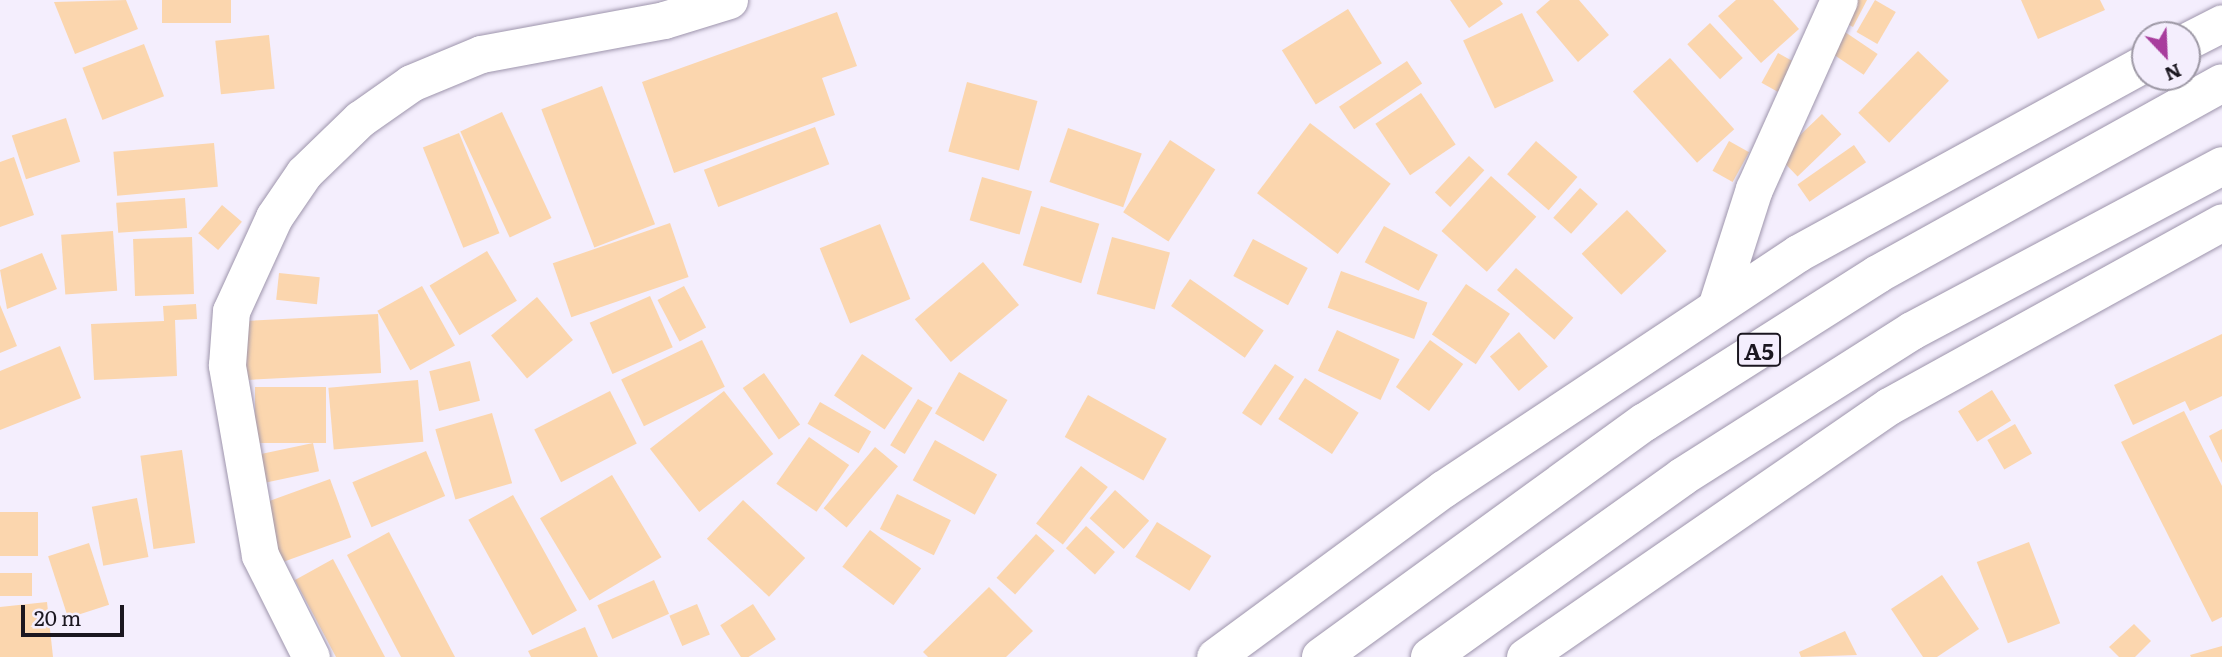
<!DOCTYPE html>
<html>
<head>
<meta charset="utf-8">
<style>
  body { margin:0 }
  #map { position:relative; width:2222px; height:657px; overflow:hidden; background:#f4eefd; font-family:Literata,serif }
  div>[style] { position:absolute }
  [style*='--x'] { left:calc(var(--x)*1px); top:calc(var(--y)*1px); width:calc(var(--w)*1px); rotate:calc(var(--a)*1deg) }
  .building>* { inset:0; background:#fbd6ae; transform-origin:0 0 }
  .roads { filter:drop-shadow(0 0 2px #9e95ac) drop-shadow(0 0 2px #9e95ac) }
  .minor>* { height:37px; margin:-18.5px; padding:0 18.5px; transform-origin:18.5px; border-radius:18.5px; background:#fff }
  .highway>* { height:38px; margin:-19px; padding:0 19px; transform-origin:19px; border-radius:19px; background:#fff }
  span { translate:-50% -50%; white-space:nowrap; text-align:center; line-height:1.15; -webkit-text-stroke:5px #f4eefd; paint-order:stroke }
  .shield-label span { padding:2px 5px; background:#f4eefd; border:2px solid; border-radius:5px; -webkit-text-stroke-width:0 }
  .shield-label { font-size:23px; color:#1b1720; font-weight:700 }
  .north { position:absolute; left:2131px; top:21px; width:70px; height:70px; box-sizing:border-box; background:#f4eefd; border:2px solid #9d98a5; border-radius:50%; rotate:157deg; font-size:19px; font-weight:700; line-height:28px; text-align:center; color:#1b1720 }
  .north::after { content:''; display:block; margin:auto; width:24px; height:32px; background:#a83d9d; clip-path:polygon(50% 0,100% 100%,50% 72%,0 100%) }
  .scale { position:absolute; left:21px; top:605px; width:103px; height:32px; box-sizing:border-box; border:4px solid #1b1720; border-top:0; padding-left:9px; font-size:21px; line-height:24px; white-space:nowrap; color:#1b1720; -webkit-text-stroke:5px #f4eefd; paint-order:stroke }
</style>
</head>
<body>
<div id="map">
  <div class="building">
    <div style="clip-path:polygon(126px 0,138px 29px,75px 54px,54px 2px)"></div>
    <div style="left:162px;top:0;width:69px;height:23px"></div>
    <div style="clip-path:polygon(1450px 0,1500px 0,1503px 4px,1469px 28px)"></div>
    <div style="clip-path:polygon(1550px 0,1579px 0,1609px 35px,1578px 62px,1536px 12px)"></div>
    <div style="clip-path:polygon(1736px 0,1773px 0,1799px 29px,1761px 63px,1718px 16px)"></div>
    <div style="clip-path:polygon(1848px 0,1867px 0,1853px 27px,1838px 19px)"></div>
    <div style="left:1875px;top:0;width:24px;height:37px;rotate:30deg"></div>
    <div style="clip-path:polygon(2021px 0,2100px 0,2105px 10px,2038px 39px)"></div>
    <div style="left:1348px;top:9px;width:64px;height:78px;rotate:58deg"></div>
    <div style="clip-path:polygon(837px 12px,857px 66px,822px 78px,835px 115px,674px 173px,642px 82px)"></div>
    <div style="left:1522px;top:13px;width:75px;height:65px;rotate:65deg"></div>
    <div style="left:1710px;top:23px;width:48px;height:31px;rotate:47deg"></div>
    <div style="left:1842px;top:30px;width:43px;height:25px;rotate:34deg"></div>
    <div style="left:269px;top:35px;width:54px;height:54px;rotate:84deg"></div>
    <div style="left:144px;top:44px;width:56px;height:66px;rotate:69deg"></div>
    <div style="left:1918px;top:51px;width:43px;height:86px;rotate:44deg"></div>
    <div style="left:1778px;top:53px;width:21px;height:34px;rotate:29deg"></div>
    <div style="left:1670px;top:58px;width:96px;height:50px;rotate:48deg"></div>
    <div style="left:1407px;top:61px;width:27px;height:82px;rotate:56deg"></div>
    <div style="left:967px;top:82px;width:73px;height:72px;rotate:15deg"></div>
    <div style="left:602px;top:86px;width:148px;height:65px;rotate:69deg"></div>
    <div style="left:1421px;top:93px;width:62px;height:55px;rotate:56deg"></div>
    <div style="left:502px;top:112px;width:117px;height:46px;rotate:65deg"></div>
    <div style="left:1822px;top:114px;width:28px;height:61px;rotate:46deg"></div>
    <div style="left:66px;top:118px;width:46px;height:57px;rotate:72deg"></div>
    <div style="left:1310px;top:123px;width:101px;height:88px;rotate:37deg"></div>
    <div style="left:815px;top:127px;width:40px;height:119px;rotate:69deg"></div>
    <div style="left:1068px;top:128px;width:78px;height:57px;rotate:19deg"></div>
    <div style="left:459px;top:133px;width:108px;height:39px;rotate:68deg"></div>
    <div style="left:1170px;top:140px;width:54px;height:86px;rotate:33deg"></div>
    <div style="left:1536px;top:141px;width:55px;height:44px;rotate:41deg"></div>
    <div style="left:1729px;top:141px;width:23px;height:34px;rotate:29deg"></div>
    <div style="left:214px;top:143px;width:44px;height:101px;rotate:85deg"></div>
    <div style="left:1854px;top:145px;width:21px;height:69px;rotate:55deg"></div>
    <div style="left:1469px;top:156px;width:21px;height:50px;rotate:43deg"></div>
    <div style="clip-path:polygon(14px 157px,34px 215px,0 227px,0 162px)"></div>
    <div style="left:1491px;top:176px;width:61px;height:74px;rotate:42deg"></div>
    <div style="left:982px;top:177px;width:52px;height:45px;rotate:16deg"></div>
    <div style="left:1580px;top:188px;width:24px;height:40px;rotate:42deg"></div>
    <div style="left:185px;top:198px;width:30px;height:69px;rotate:86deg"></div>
    <div style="left:222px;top:205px;width:26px;height:37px;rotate:40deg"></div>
    <div style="left:1041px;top:206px;width:61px;height:62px;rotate:17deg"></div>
    <div style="left:1627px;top:210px;width:57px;height:63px;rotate:46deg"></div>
    <div style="left:670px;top:223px;width:57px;height:124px;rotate:71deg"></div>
    <div style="left:880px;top:224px;width:81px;height:65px;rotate:68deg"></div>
    <div style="left:1384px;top:226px;width:61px;height:41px;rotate:28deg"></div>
    <div style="left:113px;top:231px;width:60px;height:52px;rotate:86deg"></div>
    <div style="left:192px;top:237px;width:57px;height:59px;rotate:88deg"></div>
    <div style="left:1112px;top:237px;width:60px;height:59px;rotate:15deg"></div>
    <div style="left:1253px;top:239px;width:62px;height:42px;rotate:28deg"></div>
    <div style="left:487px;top:251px;width:58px;height:67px;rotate:59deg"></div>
    <div style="clip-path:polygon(42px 253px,57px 289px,7px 309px,0 270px)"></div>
    <div style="left:983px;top:262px;width:56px;height:89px;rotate:50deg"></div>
    <div style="left:1516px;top:268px;width:76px;height:29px;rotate:41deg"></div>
    <div style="left:1341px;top:271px;width:92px;height:39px;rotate:20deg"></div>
    <div style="left:279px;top:273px;width:41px;height:27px;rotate:6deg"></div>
    <div style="left:1190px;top:279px;width:90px;height:33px;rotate:35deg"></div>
    <div style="left:1466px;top:284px;width:53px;height:61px;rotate:34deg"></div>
    <div style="left:422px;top:286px;width:68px;height:51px;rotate:61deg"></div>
    <div style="left:684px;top:286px;width:47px;height:30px;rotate:62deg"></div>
    <div style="left:650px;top:296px;width:56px;height:66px;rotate:66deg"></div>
    <div style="left:537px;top:297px;width:56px;height:60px;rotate:50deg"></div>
    <div style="clip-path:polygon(196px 304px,197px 319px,175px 320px,177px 376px,94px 380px,91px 324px,164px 321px,163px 306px)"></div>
    <div style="clip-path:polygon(0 305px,17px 346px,0 353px)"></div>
    <div style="left:378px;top:314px;width:59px;height:138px;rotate:87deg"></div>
    <div style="left:1337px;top:330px;width:69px;height:45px;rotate:25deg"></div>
    <div style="left:1519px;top:332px;width:45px;height:38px;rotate:50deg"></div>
    <div style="clip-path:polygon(2222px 334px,2222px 396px,2190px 411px,2185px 401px,2133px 425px,2114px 385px)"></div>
    <div style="left:702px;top:340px;width:52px;height:90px;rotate:64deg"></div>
    <div style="left:1430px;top:340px;width:41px;height:58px;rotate:36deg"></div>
    <div style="clip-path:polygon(60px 346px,81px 398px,0 430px,0 371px)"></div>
    <div style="left:862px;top:354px;width:61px;height:50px;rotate:34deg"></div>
    <div style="left:470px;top:361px;width:41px;height:42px;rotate:76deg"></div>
    <div style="left:1275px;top:364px;width:23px;height:59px;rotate:34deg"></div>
    <div style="left:959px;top:372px;width:56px;height:48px;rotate:30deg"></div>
    <div style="left:764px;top:373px;width:63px;height:26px;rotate:55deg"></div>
    <div style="left:1305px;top:378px;width:64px;height:49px;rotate:33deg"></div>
    <div style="left:418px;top:380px;width:62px;height:90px;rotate:85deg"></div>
    <div style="left:255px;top:387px;width:71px;height:56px"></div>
    <div style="left:1992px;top:390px;width:36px;height:40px;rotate:58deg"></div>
    <div style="left:610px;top:391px;width:59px;height:85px;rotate:63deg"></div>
    <div style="left:724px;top:391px;width:80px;height:94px;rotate:52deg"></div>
    <div style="left:1088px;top:395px;width:90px;height:48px;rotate:29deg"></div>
    <div style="left:918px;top:399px;width:17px;height:54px;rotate:31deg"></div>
    <div style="left:820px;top:402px;width:59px;height:25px;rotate:30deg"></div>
    <div style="clip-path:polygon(2184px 411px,2222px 486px,2222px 617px,2212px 622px,2121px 442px)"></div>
    <div style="left:492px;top:413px;width:73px;height:59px;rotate:74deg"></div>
    <div style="left:2015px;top:424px;width:34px;height:32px;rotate:60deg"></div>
    <div style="clip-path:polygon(2222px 429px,2222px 463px,2209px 436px)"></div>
    <div style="left:809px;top:437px;width:49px;height:57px;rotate:35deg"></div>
    <div style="left:935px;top:440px;width:71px;height:46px;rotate:29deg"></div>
    <div style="left:313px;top:443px;width:29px;height:66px;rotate:78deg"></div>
    <div style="left:875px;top:447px;width:30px;height:80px;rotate:40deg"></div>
    <div style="left:182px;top:450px;width:94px;height:42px;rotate:82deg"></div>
    <div style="left:426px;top:451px;width:49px;height:80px;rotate:67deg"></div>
    <div style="left:1081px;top:466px;width:34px;height:73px;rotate:38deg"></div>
    <div style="left:612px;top:475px;width:96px;height:84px;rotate:59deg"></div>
    <div style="left:330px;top:479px;width:62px;height:77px;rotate:70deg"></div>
    <div style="left:1115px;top:490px;width:46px;height:38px;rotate:42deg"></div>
    <div style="left:897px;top:494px;width:60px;height:39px;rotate:26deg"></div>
    <div style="left:513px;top:495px;width:132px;height:51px;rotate:61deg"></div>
    <div style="left:137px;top:498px;width:60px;height:46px;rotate:79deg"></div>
    <div style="left:743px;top:500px;width:85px;height:53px;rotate:43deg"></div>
    <div style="left:0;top:512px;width:38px;height:44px"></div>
    <div style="left:1157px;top:522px;width:64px;height:41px;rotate:32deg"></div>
    <div style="left:1086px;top:526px;width:39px;height:30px;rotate:42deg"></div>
    <div style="left:870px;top:530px;width:64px;height:46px;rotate:37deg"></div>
    <div style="clip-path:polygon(389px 532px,455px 657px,401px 657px,347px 555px)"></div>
    <div style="left:1036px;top:534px;width:25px;height:59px;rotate:42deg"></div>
    <div style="left:2029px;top:542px;width:87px;height:56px;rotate:69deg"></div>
    <div style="left:89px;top:543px;width:65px;height:43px;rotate:72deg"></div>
    <div style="clip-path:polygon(333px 559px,385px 657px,336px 657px,295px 580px)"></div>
    <div style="left:32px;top:573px;width:23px;height:32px;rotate:90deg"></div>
    <div style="clip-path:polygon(1942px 575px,1979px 629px,1937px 657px,1923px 657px,1891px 609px)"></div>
    <div style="left:654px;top:580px;width:37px;height:62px;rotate:66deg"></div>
    <div style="clip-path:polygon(989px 587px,1033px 631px,1006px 657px,928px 657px,923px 652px)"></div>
    <div style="clip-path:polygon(47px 602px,53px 657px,0 657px,0 607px)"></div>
    <div style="left:697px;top:604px;width:33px;height:30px;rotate:67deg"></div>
    <div style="left:753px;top:604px;width:42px;height:39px;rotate:57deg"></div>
    <div style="clip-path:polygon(2134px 624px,2151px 641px,2135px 657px,2119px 657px,2109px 647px)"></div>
    <div style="clip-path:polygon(585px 627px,598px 657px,531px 657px,528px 651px)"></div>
    <div style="clip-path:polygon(1845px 631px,1857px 655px,1801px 657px,1799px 652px)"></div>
    <div style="clip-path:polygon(2222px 646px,2222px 657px,2191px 657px,2190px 655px)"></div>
  </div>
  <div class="roads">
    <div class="minor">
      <div style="--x:2187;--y:41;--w:39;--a:-27"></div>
      <div style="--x:1717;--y:304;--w:121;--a:-72.2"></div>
      <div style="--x:1754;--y:189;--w:207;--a:-65.8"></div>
      <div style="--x:311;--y:657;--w:114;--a:-116.6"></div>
      <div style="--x:260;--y:555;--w:193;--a:-99.9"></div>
      <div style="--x:227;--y:365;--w:54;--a:-85.8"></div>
      <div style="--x:231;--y:311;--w:103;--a:-65.4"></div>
      <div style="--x:274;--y:217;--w:53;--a:-55.7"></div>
      <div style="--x:304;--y:173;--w:78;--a:-44"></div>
      <div style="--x:360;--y:119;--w:62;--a:-35.2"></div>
      <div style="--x:411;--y:83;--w:76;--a:-22.5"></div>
      <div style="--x:481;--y:54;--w:186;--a:-10.5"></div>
      <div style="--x:664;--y:20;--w:68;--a:-17.1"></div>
      <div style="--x:1215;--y:657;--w:283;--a:-36.4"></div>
      <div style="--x:1443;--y:489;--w:426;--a:-33.6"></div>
      <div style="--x:1798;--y:253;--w:396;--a:-28.7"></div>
      <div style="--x:1525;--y:657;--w:442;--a:-34.6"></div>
      <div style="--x:1889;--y:406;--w:380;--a:-28.9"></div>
    </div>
    <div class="highway">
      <div style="--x:1321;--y:657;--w:400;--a:-36"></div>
      <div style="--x:1645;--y:422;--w:276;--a:-32.4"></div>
      <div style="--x:1878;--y:274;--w:393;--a:-29"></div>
      <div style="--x:1430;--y:657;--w:310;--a:-35.5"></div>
      <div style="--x:1682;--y:477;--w:272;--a:-32.4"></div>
      <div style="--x:1912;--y:331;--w:351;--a:-28"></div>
    </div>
  </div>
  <div class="shield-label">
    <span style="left:1759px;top:350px">A5</span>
  </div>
  <div class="north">N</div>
  <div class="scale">20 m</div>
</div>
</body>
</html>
